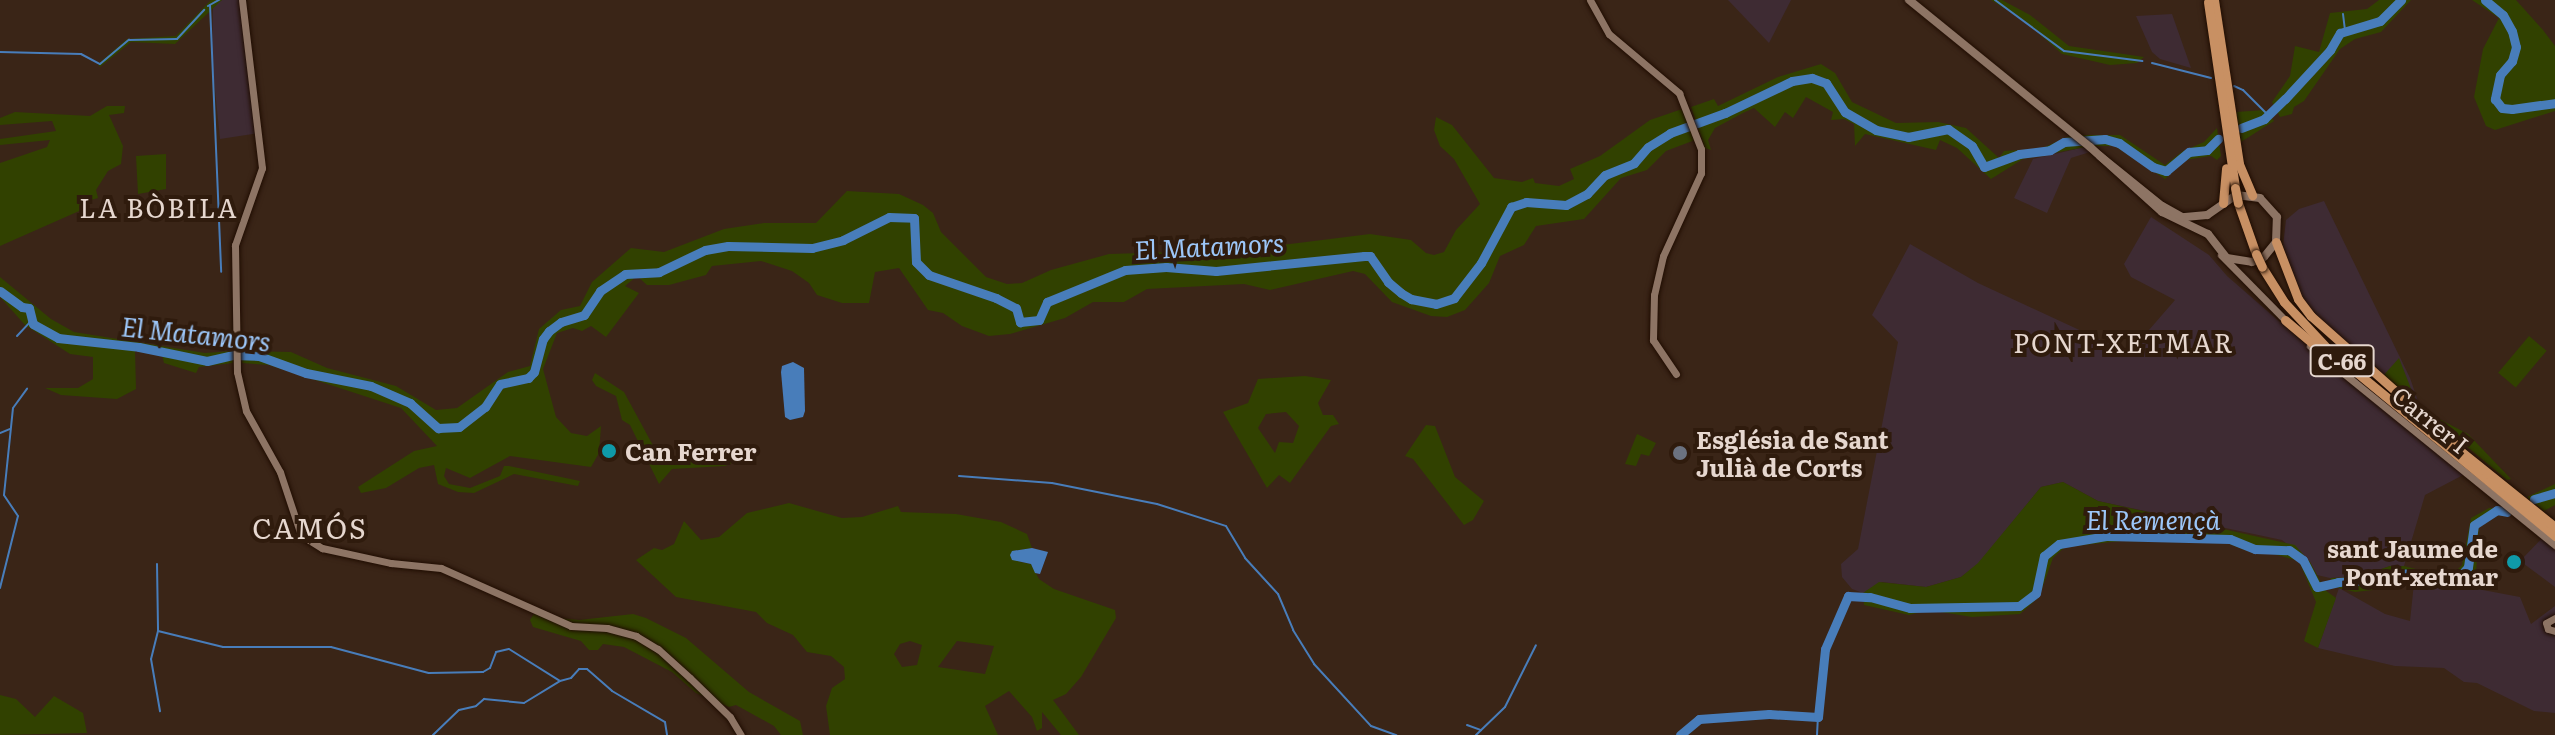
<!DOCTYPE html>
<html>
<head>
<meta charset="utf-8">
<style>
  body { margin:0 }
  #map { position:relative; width:2555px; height:735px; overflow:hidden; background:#3a2517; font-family:Literata,serif }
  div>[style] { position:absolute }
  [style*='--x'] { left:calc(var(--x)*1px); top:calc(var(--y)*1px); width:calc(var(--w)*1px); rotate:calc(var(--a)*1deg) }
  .industrial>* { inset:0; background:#3e2b33 }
  .green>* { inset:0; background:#314100; transform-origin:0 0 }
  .water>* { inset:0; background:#487dba }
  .stream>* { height:2px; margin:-1px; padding:0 1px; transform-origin:1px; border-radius:1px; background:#487dba }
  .river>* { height:9px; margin:-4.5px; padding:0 4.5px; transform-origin:4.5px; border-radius:4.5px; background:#487dba }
  .roads { filter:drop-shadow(0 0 2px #200d02) drop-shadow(0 0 2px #200d02) }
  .tertiary>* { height:7px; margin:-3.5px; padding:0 3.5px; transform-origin:3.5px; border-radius:3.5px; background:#8d7464 }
  .secondary>* { height:8px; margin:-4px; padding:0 4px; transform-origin:4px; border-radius:4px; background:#8d7464 }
  .trunk>* { height:9px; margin:-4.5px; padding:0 4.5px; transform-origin:4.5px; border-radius:4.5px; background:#c89063 }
  .bridges { filter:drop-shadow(0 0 2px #200d02) drop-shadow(0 0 2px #200d02) }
  .trunk-bridge>* { height:9px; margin:-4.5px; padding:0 4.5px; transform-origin:4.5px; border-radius:4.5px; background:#c89063 }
  .dots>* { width:22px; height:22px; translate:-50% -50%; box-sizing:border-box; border:4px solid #2f1b0d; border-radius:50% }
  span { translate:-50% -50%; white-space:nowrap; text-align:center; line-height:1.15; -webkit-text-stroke:8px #2f1b0d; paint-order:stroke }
  .shield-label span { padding:2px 6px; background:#2f1b0d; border:2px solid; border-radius:6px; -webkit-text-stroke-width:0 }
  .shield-label { font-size:22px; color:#e6d7cf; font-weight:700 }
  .street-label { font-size:24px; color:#e6d7cf }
  .poi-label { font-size:24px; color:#e6d7cf; font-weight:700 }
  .left { translate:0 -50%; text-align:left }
  .right { translate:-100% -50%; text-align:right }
  .neighbourhood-label { font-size:26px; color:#e6d7cf; letter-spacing:2px }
  .water-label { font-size:26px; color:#9cc6f8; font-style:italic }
  .quarter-label { font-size:28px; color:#e6d7cf; letter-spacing:2px }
</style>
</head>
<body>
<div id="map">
  <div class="industrial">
    <div style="clip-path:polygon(222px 0,242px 0,259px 133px,220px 139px,212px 61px,213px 5px)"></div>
    <div style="clip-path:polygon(1728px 0,1791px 0,1769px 43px)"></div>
    <div style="clip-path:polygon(2172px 14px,2191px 68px,2160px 59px,2152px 52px,2136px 16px)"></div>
    <div style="clip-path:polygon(2085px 147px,2090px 152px,2071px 158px,2047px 213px,2014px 198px,2033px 159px)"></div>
    <div style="clip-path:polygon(2324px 201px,2410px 378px,2420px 407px,2326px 328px,2303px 301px,2283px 246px,2286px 220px,2299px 209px)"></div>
    <div style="clip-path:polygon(2151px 217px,2209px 255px,2227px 276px,2296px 336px,2465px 474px,2425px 495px,2404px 566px,2390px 566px,2359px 577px,2330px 578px,2317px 575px,2310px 562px,2282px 540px,2098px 501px,2063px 482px,2041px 487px,1978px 564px,1961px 577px,1926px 587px,1882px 582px,1863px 593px,1852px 589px,1842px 577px,1841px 564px,1858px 549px,1898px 342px,1872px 315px,1910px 244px,1978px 283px,2129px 353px,2175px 300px,2131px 277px,2124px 264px)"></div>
    <div style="clip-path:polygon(2547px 533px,2555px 540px,2555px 587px,2520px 561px)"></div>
    <div style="clip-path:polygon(2414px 583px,2449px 589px,2467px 587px,2520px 597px,2531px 624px,2555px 606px,2555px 713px,2534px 711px,2477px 683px,2464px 682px,2444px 668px,2395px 666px,2318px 648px,2339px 588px,2385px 614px,2410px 621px)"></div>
  </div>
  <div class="green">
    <div style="clip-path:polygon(211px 0,222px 0,175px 44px,131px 42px,100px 67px,98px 64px,127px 39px,176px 36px)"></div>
    <div style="clip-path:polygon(1991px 0,2002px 0,2030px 15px,2069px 46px,2144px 57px,2137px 63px,2110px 65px,2062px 54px,2025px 21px)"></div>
    <div style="clip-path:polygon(2379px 0,2411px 0,2381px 32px,2355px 39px,2340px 49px,2304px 101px,2294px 107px,2292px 114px,2280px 117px,2272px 102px,2290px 76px,2295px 46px,2319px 52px,2330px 13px,2367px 9px)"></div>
    <div style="clip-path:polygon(2472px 0,2516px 0,2543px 30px,2555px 46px,2555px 111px,2495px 130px,2486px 126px,2474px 97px,2483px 49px,2499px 18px)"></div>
    <div style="clip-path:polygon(1821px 64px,1835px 73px,1852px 102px,1896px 123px,1938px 122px,1966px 128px,1999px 158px,2004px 151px,2040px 149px,2070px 136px,2085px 147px,2023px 159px,1991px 179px,1957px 148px,1940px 140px,1936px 150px,1865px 134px,1855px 146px,1854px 124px,1844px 119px,1831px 120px,1833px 112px,1806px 97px,1793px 118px,1785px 112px,1775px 127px,1754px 108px,1743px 113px,1715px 128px,1708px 140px,1711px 150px,1705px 148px,1691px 107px,1714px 99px,1718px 106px,1778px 77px)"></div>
    <div style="clip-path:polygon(107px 106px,125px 106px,124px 113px,109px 115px,123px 146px,121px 164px,108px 171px,96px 190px,98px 198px,87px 201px,86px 208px,0 246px,0 163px,47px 147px,50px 140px,0 145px,0 139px,56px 131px,52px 121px,0 125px,0 118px,15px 112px,90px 116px)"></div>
    <div style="clip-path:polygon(1685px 108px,1695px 140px,1666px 151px,1647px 170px,1621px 178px,1584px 219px,1536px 226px,1524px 245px,1500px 256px,1489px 283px,1465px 310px,1447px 317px,1431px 316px,1392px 302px,1365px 274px,1353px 271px,1270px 290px,1244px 284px,1147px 289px,1124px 302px,1093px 302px,1065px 318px,1010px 334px,989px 336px,962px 326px,943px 313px,928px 310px,899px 268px,875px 272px,869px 303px,842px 303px,817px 295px,809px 283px,792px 271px,761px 261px,712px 266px,706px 275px,669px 285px,647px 285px,637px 276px,625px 286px,639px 293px,606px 337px,591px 326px,582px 331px,573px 328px,557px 333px,543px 369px,556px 417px,571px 433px,587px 436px,601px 426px,599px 453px,591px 467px,510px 456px,470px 478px,446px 468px,444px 476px,449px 484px,470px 488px,500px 476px,504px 466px,509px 466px,580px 481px,578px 486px,514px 474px,474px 493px,458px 492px,438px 484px,434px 465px,419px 468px,386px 488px,361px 493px,358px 487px,414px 451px,437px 446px,401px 408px,269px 365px,242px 363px,241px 351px,291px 352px,327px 368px,396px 386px,436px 410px,457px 408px,508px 372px,530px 366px,539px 329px,561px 310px,580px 306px,592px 282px,631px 248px,664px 252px,724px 229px,764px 223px,816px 223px,847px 191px,899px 194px,923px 205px,933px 213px,941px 232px,986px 277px,1007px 284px,1022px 283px,1051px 270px,1109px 254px,1243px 250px,1370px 234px,1411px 240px,1426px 253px,1434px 255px,1444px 252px,1456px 230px,1480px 204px,1454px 159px,1440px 146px,1434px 130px,1436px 117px,1452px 125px,1494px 178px,1522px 182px,1533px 178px,1535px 183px,1559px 186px,1574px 179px,1570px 169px,1600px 156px,1650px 120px)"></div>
    <div style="clip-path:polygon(2265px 110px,2274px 121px,2241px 142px,2236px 112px)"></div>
    <div style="clip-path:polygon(2217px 128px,2221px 156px,2217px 160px,2211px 156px,2185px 160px,2165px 179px,2115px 146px,2095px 146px,2082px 135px,2120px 135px,2165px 165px,2183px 151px,2204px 142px)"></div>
    <div style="clip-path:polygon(166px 154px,166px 189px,138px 194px,136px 156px)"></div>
    <div style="clip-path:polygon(0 277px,51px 319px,74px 332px,205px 353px,232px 351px,233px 363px,199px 367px,196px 373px,164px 363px,162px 355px,135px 350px,136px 389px,117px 399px,61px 395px,45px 388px,78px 388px,93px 379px,93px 357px,70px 354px,25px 325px,0 297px)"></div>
    <div style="left:2529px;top:336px;width:23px;height:48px;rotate:40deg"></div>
    <div style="clip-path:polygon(2399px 358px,2415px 399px,2413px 401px,2383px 376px)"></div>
    <div style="clip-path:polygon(595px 373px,624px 392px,662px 462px,741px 459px,725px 466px,672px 469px,659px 484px,630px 425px,622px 420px,616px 396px,596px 386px,592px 380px)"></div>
    <div style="clip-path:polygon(evenodd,1305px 376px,1331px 380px,1318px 403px,1323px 415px,1333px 415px,1339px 424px,1331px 426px,1290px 483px,1279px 475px,1267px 488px,1223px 412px,1248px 403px,1258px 379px,1305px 376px,1286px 412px,1299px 426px,1293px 443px,1279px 442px,1275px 453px,1258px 428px,1266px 414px,1286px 412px)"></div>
    <div style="clip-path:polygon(2424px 411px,2468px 434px,2511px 479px,2507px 480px)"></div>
    <div style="clip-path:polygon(1426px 425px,1435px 426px,1455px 477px,1484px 501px,1473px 520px,1464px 525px,1413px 459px,1405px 456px)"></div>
    <div style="clip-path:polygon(1637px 434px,1656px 443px,1649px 456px,1641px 454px,1636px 466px,1625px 464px)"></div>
    <div style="clip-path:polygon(2063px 482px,2098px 501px,2295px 545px,2310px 562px,2325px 590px,2336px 598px,2318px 648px,2304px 641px,2316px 602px,2299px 561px,2263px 551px,2250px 552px,2224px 542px,2121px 541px,2065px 547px,2053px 558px,2039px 597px,2020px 614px,1972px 617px,1929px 610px,1909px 615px,1864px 605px,1863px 593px,1879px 582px,1926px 587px,1961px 577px,1978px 563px,2041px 487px)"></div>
    <div style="clip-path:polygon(2555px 484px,2555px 505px,2544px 511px,2527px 497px)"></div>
    <div style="clip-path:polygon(evenodd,789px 503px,842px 518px,862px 517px,898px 506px,901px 512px,956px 514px,1001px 522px,1027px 534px,1032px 548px,1012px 551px,1020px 562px,1031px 564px,1039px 579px,1054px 589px,1115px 610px,1116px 618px,1081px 677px,1066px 694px,1053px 700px,1079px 735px,1061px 735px,1042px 712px,1042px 728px,1037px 731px,1032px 717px,1009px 691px,985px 706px,998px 735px,830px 735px,826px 706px,832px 688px,845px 679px,844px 667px,831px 656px,807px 652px,793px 635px,767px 623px,756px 612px,676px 597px,636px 560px,654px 548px,662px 550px,674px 544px,684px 521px,701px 540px,719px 537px,747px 513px,789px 503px,910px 641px,922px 645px,917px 665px,902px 667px,894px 654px,900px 644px,910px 641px,789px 503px,957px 641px,994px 646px,985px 674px,938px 667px,957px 641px)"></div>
    <div style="clip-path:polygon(2489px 508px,2504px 508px,2513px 515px,2496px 513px,2479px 525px,2476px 573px,2467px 587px,2449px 589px,2400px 578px,2373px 590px,2355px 592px,2339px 588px,2330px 578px,2359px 577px,2390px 566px,2404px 566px,2432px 573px,2455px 572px,2462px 565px,2471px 518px)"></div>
    <div style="clip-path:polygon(537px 609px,559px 618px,579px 620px,633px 614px,646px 618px,686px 638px,749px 692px,800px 721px,803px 735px,781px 735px,774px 726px,736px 705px,729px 707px,696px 693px,672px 672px,624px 647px,603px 644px,598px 650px,589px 650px,581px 641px,533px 627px,530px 620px)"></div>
    <div style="clip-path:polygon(0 695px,16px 699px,35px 717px,54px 696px,83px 713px,87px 733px,0 735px)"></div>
  </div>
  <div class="water">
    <div style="clip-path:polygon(793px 362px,804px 368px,805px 411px,803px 417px,790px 420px,785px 417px,781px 372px,782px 366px)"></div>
    <div style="clip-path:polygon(1032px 548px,1048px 552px,1040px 574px,1035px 573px,1031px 564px,1012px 560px,1010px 555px,1012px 551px)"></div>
  </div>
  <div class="stream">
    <div style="--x:1995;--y:0;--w:86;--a:36.5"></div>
    <div style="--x:2064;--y:51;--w:79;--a:7.3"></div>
    <div style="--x:210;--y:5;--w:267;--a:87.6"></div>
    <div style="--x:208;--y:6;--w:13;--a:-29"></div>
    <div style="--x:2343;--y:14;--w:16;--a:83"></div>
    <div style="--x:0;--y:52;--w:81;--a:1.4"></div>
    <div style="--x:81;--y:54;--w:21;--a:28"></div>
    <div style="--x:100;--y:64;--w:38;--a:-40"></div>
    <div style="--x:129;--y:40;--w:48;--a:-1.2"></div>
    <div style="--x:177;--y:39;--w:40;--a:-47"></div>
    <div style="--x:2152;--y:63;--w:61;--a:14.3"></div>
    <div style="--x:2234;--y:86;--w:10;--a:24"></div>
    <div style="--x:2243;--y:90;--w:35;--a:45"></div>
    <div style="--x:17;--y:336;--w:18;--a:-47"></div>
    <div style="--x:29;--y:323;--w:4;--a:14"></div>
    <div style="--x:0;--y:433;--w:11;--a:-22"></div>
    <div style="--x:959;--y:476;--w:93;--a:4.3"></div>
    <div style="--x:1052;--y:483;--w:107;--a:11.3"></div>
    <div style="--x:1157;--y:504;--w:72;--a:17.7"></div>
    <div style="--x:1226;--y:526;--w:37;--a:59"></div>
    <div style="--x:1245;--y:558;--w:49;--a:47.5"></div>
    <div style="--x:1278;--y:594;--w:39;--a:67"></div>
    <div style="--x:1293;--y:630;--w:40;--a:58"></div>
    <div style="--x:1314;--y:664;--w:84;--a:47.4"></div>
    <div style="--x:1371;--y:726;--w:27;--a:20"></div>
    <div style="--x:157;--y:564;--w:67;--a:89.1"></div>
    <div style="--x:158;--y:631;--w:29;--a:104"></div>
    <div style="--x:151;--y:659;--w:53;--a:80.2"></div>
    <div style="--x:0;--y:588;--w:74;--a:-76"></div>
    <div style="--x:18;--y:516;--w:25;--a:-124"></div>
    <div style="--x:4;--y:495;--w:87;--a:-84.1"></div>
    <div style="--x:13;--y:408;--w:24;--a:-54"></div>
    <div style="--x:158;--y:631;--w:67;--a:13.8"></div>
    <div style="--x:223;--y:647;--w:108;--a:0"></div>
    <div style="--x:331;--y:647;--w:101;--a:14.9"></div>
    <div style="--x:429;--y:673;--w:54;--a:-1.1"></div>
    <div style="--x:483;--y:672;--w:8;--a:-30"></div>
    <div style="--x:490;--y:668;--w:17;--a:-69"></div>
    <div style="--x:496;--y:652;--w:13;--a:-13"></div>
    <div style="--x:509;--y:649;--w:60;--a:32.1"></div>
    <div style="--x:1467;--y:725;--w:15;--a:20"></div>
    <div style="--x:433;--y:735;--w:36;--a:-44"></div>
    <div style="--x:459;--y:710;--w:17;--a:-13"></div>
    <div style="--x:476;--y:706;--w:11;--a:-41"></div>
    <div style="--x:484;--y:699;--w:40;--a:5.7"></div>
    <div style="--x:524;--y:703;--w:42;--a:-31.4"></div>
    <div style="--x:560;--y:681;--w:11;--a:-15"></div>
    <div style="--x:571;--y:678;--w:12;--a:-48"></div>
    <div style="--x:579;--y:669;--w:8;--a:0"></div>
    <div style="--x:587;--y:669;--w:33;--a:41"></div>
    <div style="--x:612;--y:691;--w:61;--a:30.3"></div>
    <div style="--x:665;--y:722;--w:13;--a:81"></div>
    <div style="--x:1476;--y:735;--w:40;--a:-44"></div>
    <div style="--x:1505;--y:707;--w:69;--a:-63.4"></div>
    <div style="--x:1817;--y:735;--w:18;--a:-87"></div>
  </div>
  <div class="river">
    <div style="--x:2485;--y:0;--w:23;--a:40"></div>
    <div style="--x:2503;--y:15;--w:18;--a:61"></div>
    <div style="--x:2512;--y:31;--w:16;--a:76"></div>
    <div style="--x:2516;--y:47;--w:15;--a:106"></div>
    <div style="--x:2512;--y:61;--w:18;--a:131"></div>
    <div style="--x:2500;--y:75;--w:25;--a:102"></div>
    <div style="--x:2495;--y:99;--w:11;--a:52"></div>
    <div style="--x:2502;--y:108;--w:10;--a:6"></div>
    <div style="--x:2512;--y:109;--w:43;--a:-7.9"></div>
    <div style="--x:2241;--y:128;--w:25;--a:-21"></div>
    <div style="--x:2264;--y:119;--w:29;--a:-44"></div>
    <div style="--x:2285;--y:99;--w:67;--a:-47.4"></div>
    <div style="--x:2330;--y:50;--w:20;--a:-60"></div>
    <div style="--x:2340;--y:33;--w:42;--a:-16.7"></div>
    <div style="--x:2380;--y:21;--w:30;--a:-45"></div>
    <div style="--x:0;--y:291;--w:27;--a:36"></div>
    <div style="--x:22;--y:307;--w:7;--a:8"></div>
    <div style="--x:29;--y:308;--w:16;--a:76"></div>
    <div style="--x:33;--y:324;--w:29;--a:29"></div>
    <div style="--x:58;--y:338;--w:81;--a:6.3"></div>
    <div style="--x:139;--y:347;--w:69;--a:11.6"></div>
    <div style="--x:207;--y:361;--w:26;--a:-13"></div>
    <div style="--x:232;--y:355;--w:27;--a:2"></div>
    <div style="--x:259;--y:356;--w:50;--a:19.9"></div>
    <div style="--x:306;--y:373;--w:66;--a:11.3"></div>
    <div style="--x:371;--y:386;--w:43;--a:23.6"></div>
    <div style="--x:410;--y:403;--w:38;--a:42"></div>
    <div style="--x:438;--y:428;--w:21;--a:-3"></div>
    <div style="--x:459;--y:427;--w:33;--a:-38"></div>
    <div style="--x:485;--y:407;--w:27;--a:-57"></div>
    <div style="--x:500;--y:384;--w:29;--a:-12"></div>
    <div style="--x:528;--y:378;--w:8;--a:-45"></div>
    <div style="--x:534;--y:372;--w:34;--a:-75"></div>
    <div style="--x:543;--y:339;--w:10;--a:-53"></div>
    <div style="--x:549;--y:331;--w:15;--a:-37"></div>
    <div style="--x:561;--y:322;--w:24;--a:-17"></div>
    <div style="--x:584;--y:315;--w:29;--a:-56"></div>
    <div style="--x:600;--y:291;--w:30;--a:-34"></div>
    <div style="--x:625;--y:274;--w:34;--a:-3"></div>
    <div style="--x:659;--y:272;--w:51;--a:-25.6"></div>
    <div style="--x:705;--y:250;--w:23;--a:-10"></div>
    <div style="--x:728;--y:246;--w:84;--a:1.4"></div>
    <div style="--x:812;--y:248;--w:32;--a:-14"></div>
    <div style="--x:843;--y:240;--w:51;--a:-26.6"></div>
    <div style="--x:889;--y:217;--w:25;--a:2"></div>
    <div style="--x:914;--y:218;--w:44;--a:87.4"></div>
    <div style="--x:916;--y:262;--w:18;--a:45"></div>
    <div style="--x:929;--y:275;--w:71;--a:18.9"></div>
    <div style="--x:996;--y:298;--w:22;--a:27"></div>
    <div style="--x:1016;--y:308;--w:15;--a:74"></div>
    <div style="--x:1020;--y:322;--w:19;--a:-6"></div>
    <div style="--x:1039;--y:320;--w:20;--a:-66"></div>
    <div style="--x:1047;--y:302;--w:84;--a:-22.3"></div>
    <div style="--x:1125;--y:270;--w:41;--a:-4.2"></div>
    <div style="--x:1166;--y:267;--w:50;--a:4.6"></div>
    <div style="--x:1216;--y:271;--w:149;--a:-5.8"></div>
    <div style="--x:1364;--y:256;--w:6;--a:0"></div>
    <div style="--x:1370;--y:256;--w:32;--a:55"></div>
    <div style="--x:1388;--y:282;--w:17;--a:40"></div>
    <div style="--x:1401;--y:293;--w:12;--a:31"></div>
    <div style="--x:1411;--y:299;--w:25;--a:11"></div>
    <div style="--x:1436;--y:304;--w:19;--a:-18"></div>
    <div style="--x:1454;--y:298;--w:44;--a:-52.4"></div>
    <div style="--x:1481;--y:263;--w:64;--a:-61.8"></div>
    <div style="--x:1511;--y:207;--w:16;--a:-18"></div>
    <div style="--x:1526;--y:202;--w:40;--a:4.3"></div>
    <div style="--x:1566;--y:205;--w:24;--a:-28"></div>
    <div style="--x:1587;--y:194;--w:26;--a:-47"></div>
    <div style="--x:1605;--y:175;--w:31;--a:-22"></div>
    <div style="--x:1634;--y:163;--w:21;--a:-49"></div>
    <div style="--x:1648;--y:147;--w:26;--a:-32"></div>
    <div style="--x:1670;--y:133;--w:59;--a:-20"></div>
    <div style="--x:1725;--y:113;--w:74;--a:-25.5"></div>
    <div style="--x:1792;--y:81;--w:20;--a:-9"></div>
    <div style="--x:1812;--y:78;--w:15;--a:20"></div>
    <div style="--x:1826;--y:83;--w:35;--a:57"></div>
    <div style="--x:1845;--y:112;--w:36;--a:30"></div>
    <div style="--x:1876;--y:130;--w:33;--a:12"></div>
    <div style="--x:1908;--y:137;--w:41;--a:-11.3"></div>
    <div style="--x:1948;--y:129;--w:29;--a:35"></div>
    <div style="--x:1972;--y:146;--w:24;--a:60"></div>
    <div style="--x:1984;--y:167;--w:37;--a:-20"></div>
    <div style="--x:2019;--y:154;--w:31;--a:-7"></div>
    <div style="--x:2050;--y:150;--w:16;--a:-30"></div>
    <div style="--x:2064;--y:142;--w:41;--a:-4.2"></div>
    <div style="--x:2105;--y:139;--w:15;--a:16"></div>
    <div style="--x:2119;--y:143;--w:42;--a:35.2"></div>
    <div style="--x:2153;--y:167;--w:14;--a:17"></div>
    <div style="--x:2166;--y:171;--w:30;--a:-40"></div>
    <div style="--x:2189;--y:152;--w:18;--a:-6"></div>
    <div style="--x:2207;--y:150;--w:16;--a:-45"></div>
    <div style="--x:2534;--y:499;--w:22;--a:-16"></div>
    <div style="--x:1680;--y:735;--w:25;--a:-40"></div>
    <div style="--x:1699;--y:719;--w:70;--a:-4.1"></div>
    <div style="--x:1769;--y:714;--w:49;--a:3.5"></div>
    <div style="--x:1818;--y:717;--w:68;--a:-84.1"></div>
    <div style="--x:1825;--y:649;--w:58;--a:-66.5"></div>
    <div style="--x:1848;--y:596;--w:22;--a:3"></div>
    <div style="--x:1870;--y:597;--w:41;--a:15.4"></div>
    <div style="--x:1910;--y:608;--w:109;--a:-1.1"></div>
    <div style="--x:2019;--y:606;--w:21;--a:-37"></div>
    <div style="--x:2036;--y:593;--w:38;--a:-78"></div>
    <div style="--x:2044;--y:556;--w:19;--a:-39"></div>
    <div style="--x:2059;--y:544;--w:49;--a:-9.5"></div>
    <div style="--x:2107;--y:536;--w:123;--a:1.4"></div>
    <div style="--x:2230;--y:539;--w:27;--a:22"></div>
    <div style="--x:2255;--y:549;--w:34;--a:2"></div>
    <div style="--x:2289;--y:550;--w:17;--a:36"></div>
    <div style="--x:2303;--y:560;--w:30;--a:63"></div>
    <div style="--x:2317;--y:587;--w:22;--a:-13"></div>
    <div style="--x:2338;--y:582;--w:38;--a:-3"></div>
    <div style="--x:2376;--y:580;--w:25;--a:-16"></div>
    <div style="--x:2400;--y:573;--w:57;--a:6"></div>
    <div style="--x:2457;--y:579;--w:16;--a:-47"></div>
    <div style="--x:2468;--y:567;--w:42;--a:-81.9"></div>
    <div style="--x:2474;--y:525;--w:27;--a:-33"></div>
    <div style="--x:2497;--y:510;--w:10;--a:11"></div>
  </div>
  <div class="roads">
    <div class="tertiary">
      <div style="--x:242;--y:0;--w:169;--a:83.2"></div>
      <div style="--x:262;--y:168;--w:82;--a:109.3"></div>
      <div style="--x:235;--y:245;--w:127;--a:89.1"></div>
      <div style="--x:237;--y:372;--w:40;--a:77"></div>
      <div style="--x:246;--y:411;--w:70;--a:60.9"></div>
      <div style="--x:280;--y:472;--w:66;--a:71.6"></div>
      <div style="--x:301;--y:535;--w:25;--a:32"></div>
      <div style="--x:322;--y:548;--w:71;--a:12.3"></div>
      <div style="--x:391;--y:563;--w:50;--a:5.7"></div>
      <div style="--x:441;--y:568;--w:142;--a:24"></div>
      <div style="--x:571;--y:626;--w:36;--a:3"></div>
      <div style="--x:607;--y:628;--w:30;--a:15"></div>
      <div style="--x:636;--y:636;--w:26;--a:31"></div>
      <div style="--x:658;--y:649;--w:43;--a:42.2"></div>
      <div style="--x:690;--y:678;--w:56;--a:44.3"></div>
      <div style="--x:730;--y:717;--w:21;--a:59"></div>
      <div style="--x:1590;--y:0;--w:39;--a:61"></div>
      <div style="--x:1609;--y:34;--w:92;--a:40.1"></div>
      <div style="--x:1679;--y:93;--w:60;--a:68.6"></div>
      <div style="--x:1701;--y:149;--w:24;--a:90"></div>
      <div style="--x:1701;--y:173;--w:91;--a:114.6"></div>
      <div style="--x:1663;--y:256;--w:40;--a:103"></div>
      <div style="--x:1654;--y:295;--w:45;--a:91.3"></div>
      <div style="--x:1653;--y:340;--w:41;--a:55.9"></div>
      <div style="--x:2221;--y:255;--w:95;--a:45.4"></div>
      <div style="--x:2310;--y:346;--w:316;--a:39.1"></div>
      <div style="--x:2555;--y:618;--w:10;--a:151"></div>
      <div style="--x:2546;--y:623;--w:6;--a:72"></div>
      <div style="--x:2548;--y:629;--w:7;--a:16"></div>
    </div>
    <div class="secondary">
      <div style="--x:1909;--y:0;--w:233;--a:39.1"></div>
      <div style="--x:2090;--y:147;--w:97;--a:42.1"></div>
      <div style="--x:2162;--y:212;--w:51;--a:25.6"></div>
      <div style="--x:2208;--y:234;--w:31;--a:52"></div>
      <div style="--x:2227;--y:258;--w:25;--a:9"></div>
      <div style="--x:2252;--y:262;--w:13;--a:-23"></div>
      <div style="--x:2264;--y:257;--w:19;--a:-51"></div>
      <div style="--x:2276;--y:242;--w:25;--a:-88"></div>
      <div style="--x:2277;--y:217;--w:25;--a:-132"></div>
      <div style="--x:2260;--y:198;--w:24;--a:-173"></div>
      <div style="--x:2236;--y:195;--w:35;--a:145"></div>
      <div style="--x:2207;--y:215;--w:25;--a:175"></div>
      <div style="--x:2182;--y:217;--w:23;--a:-151"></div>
      <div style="--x:2162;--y:206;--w:80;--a:-141.1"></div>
    </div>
    <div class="trunk">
      <div style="--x:2214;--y:0;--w:166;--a:81.3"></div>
      <div style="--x:2239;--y:164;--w:34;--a:67"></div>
      <div style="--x:2208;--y:2;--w:188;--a:81.7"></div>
      <div style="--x:2223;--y:203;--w:35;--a:-85"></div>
      <div style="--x:2238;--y:203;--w:54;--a:70.6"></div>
      <div style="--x:2276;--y:242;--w:61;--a:68.9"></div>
      <div style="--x:2298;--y:299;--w:21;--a:53"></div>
      <div style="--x:2311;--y:316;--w:191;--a:41.6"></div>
      <div style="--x:2262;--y:267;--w:41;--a:57.8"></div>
      <div style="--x:2284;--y:302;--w:63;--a:46.9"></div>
      <div style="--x:2327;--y:348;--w:296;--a:39.5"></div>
      <div style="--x:2285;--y:320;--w:43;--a:40.3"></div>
      <div style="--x:2448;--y:441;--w:137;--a:38.8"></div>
    </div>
  </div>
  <div class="bridges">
    <div class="trunk-bridge">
      <div style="--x:2235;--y:188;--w:15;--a:79"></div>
      <div style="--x:2256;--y:254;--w:14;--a:65"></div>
    </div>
  </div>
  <div class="dots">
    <div style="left:609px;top:451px;background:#0f9aa8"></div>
    <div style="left:1680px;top:453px;background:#6b7280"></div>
    <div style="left:2514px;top:562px;background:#0f9aa8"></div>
  </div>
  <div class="shield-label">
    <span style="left:2342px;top:361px">C-66</span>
  </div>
  <div class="street-label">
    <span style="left:2431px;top:419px;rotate:39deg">Carrer I</span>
  </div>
  <div class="poi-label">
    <span class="left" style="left:1696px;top:453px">Església de Sant<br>Julià de Corts</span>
    <span class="left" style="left:625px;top:451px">Can Ferrer</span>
    <span class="right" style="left:2498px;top:562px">sant Jaume de<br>Pont-xetmar</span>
  </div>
  <div class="neighbourhood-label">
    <span style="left:159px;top:207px">LA BÒBILA</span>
    <span style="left:2124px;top:342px">PONT-XETMAR</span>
  </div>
  <div class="water-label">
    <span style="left:1209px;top:245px;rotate:-3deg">El Matamors</span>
    <span style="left:196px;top:333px;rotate:6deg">El Matamors</span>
    <span style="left:2153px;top:519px">El Remençà</span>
  </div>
  <div class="quarter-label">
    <span style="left:310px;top:527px">CAMÓS</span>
  </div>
</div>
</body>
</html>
